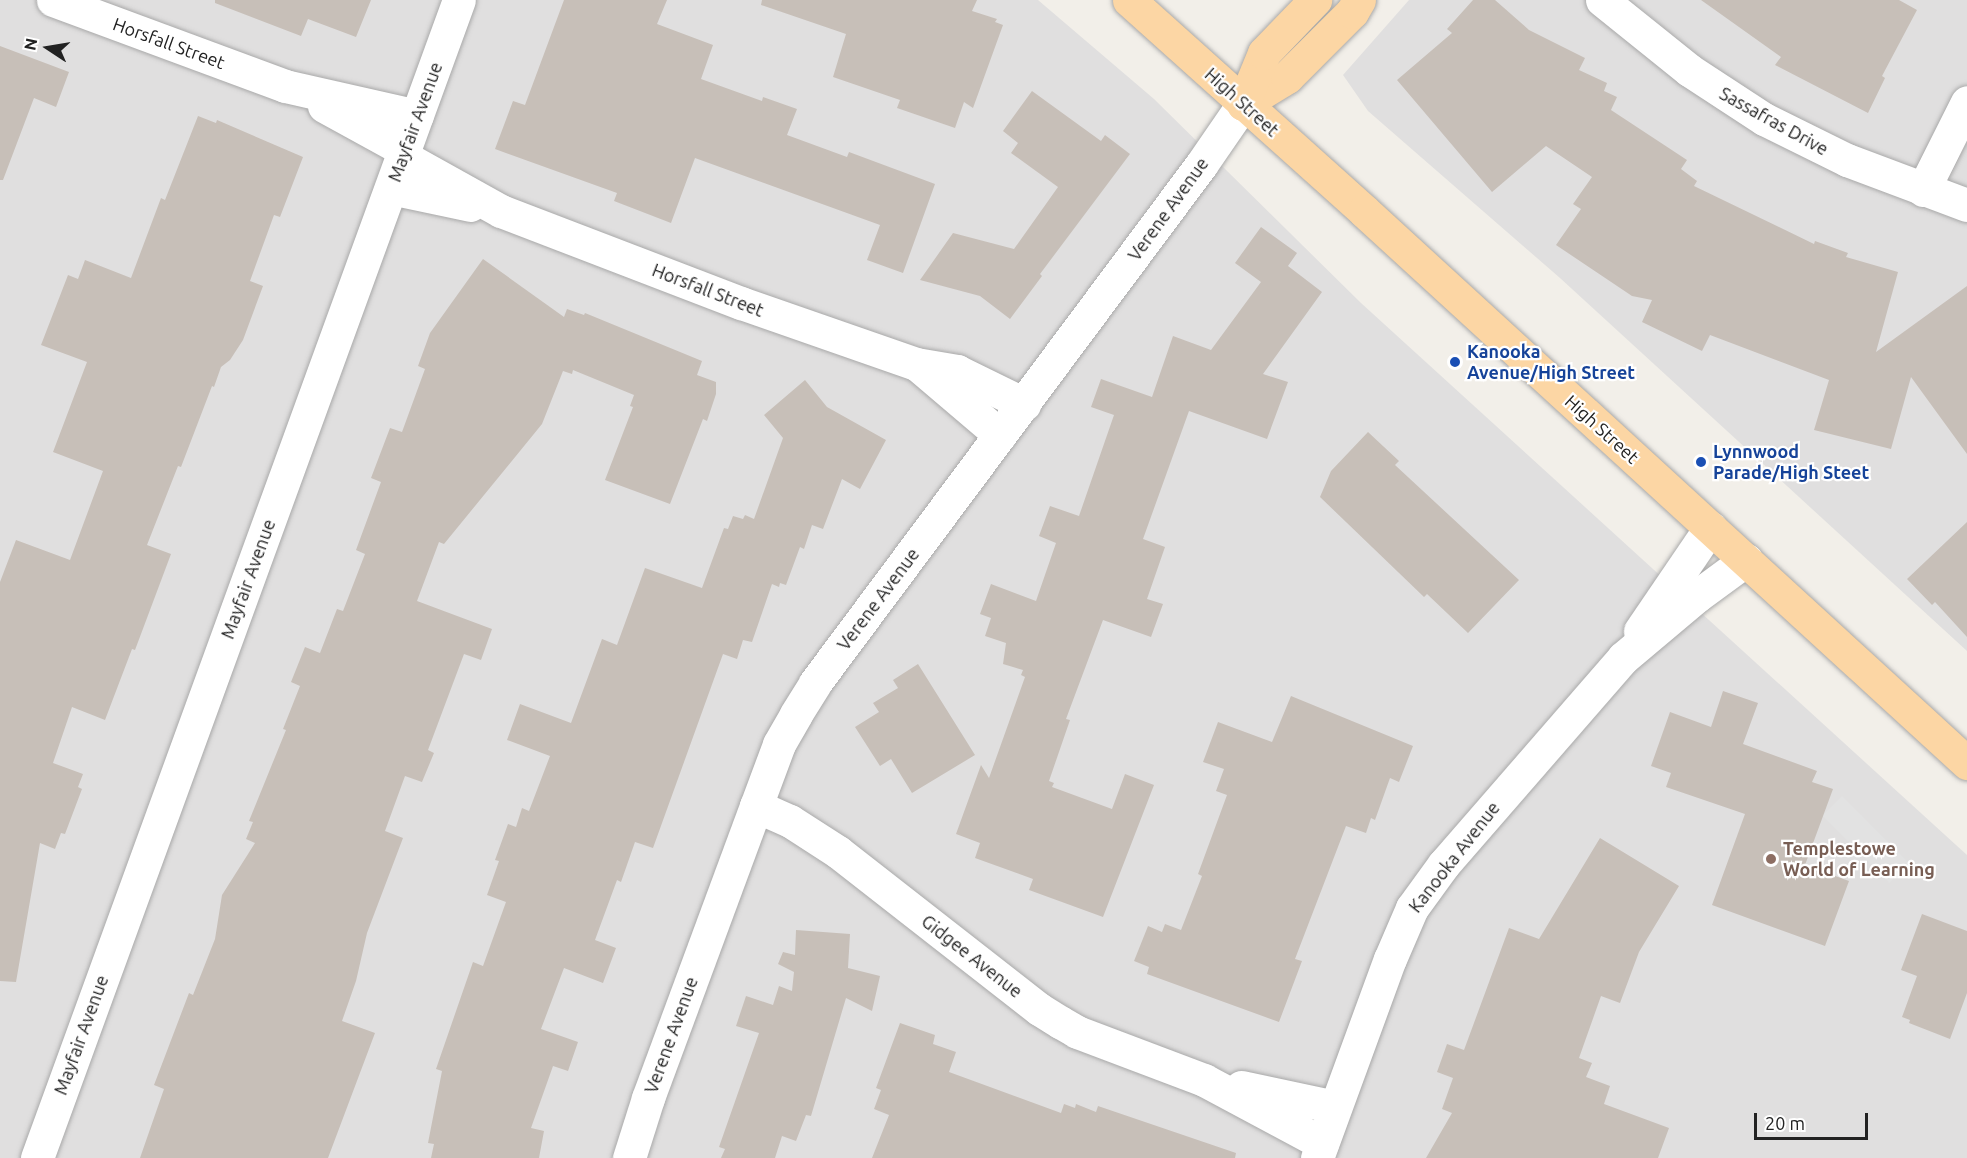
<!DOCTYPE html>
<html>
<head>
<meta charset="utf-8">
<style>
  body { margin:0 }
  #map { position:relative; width:1967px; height:1158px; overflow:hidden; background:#f2efe9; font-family:Ubuntu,sans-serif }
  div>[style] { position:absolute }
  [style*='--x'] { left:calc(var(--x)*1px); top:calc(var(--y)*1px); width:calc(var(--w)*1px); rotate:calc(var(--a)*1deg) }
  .residential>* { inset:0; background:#e0dfdf }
  .parking>* { inset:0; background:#e2e2e2; transform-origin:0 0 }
  .building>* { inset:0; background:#c7bfb8 }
  .roads { filter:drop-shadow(0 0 2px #a9a9a9) drop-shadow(0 0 2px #a9a9a9) }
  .minor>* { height:33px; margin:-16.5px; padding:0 16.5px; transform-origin:16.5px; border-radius:16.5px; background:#fff }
  .major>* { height:33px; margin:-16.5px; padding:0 16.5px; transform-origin:16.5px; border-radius:16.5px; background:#fcd6a4 }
  .dots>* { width:16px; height:16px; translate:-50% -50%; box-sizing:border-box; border:3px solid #fff; border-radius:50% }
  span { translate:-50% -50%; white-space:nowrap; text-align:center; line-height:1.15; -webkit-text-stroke:4.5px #fff; paint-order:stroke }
  .street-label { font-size:18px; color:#222 }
  .transit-label { font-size:18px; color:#164399; font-weight:700 }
  .left { translate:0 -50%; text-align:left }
  .education-label { font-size:18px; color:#785e54; font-weight:700 }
  .north { position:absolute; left:18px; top:18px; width:60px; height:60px; -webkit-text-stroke:4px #fff; paint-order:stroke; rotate:282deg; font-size:16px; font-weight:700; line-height:24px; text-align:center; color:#222 }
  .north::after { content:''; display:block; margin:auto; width:21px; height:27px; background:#222; clip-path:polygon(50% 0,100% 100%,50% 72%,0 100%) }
  .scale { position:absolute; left:1754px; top:1113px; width:114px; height:27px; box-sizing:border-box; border:3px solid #222; border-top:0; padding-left:8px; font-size:18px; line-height:21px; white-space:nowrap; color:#222; -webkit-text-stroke:4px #fff; paint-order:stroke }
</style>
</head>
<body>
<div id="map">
  <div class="residential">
    <div style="clip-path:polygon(0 0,1038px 0,1154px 99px,1361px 303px,1967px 855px,1967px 1158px,0 1158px)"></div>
    <div style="clip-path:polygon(1409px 0,1967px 0,1967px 651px,1560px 278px,1368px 111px,1343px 75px)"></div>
  </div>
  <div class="parking">
    <div style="left:1842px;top:796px;width:95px;height:28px;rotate:45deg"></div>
  </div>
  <div class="building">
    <div style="clip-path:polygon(215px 0,371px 0,356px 37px,308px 19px,301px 36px,215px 3px)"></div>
    <div style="clip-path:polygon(564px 0,667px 0,657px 24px,713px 45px,701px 79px,762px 101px,763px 97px,797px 109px,787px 135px,847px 157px,849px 152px,935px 184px,903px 273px,867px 260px,880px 225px,695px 158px,671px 223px,614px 201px,617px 193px,495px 149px,513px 101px,525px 105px)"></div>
    <div style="clip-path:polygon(762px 0,977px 0,972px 11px,997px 19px,995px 22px,1003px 25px,973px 108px,964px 102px,955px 128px,897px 108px,900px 100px,833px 77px,846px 34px,761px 5px)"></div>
    <div style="clip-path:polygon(1473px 0,1495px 0,1529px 30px,1585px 58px,1579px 70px,1607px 83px,1604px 91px,1617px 97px,1611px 110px,1687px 160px,1681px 169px,1697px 181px,1694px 186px,1814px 244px,1815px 241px,1848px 253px,1846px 257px,1898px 272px,1876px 352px,1967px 286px,1967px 454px,1911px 377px,1891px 449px,1814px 430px,1829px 380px,1710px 335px,1702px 351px,1642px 322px,1652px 300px,1632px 296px,1556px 245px,1581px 209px,1573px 204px,1592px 177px,1546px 146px,1492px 192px,1397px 80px,1452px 33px,1447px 29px)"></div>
    <div style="clip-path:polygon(1701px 0,1899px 0,1917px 10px,1882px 76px,1885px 78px,1868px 113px,1775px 65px,1781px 57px)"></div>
    <div style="clip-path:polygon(0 46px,69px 72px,56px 107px,34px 98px,3px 180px,0 180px)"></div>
    <div style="clip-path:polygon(1032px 91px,1101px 141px,1105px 135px,1130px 154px,1040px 274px,1042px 276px,1010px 319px,980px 296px,920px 280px,953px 233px,1014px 249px,1058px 187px,1011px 153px,1018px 143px,1003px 131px)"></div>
    <div style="clip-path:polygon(198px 116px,216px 123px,217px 120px,303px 157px,280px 217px,274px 215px,250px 281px,263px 286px,243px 340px,230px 360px,221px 367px,214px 387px,212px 386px,181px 467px,178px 466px,147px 545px,171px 554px,135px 650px,132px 649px,105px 720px,72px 707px,53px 763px,83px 774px,78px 787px,82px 789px,65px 834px,61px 833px,55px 849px,40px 843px,16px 982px,0 981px,0 582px,16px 540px,70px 560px,103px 471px,53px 452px,87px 362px,41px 345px,68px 275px,78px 279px,85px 260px,131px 278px,161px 198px,165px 200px)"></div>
    <div style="clip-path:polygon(1261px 227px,1297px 253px,1288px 266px,1322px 292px,1263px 374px,1288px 382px,1267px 439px,1189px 411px,1143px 539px,1165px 547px,1147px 599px,1163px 604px,1151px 637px,1103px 620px,1066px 719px,1070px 720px,1049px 781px,1054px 783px,1052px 787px,1112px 809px,1125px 774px,1154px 785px,1103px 917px,1029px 890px,1033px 879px,975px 858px,980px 843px,956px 834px,981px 765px,989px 778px,1025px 677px,1021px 675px,1023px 670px,1003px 664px,1006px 643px,985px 636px,991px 618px,980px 614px,991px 584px,1036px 601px,1056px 543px,1039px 536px,1050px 506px,1079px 516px,1114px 415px,1091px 407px,1101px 379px,1152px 397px,1173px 336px,1211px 350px,1261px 282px,1235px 263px)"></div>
    <div style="clip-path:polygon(483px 259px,564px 317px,567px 309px,584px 315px,585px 313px,702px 361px,697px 375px,716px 382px,716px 394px,707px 421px,703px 419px,670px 504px,605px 480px,633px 407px,630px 406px,634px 395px,573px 370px,572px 374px,563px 371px,542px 424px,444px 544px,439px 542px,417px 601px,492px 629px,481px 660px,464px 654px,428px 750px,434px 753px,422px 782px,405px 776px,385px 831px,403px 838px,367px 933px,356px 981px,342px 1021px,375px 1033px,328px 1158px,140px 1158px,164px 1089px,154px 1085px,189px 993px,193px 995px,215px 939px,222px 895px,255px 843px,246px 839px,253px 822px,249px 821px,286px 730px,283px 729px,300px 686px,291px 682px,305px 647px,320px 653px,337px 609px,343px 611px,365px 554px,356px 550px,381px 482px,371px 478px,390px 428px,402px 432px,425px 369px,418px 366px,430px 333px)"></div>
    <div style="clip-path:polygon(805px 380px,827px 407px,886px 440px,860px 489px,842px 479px,823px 529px,812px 525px,804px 549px,800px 547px,786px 585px,780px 583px,779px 587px,772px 584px,752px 642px,743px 640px,737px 659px,723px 654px,653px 848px,635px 842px,621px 882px,617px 880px,595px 940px,616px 948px,603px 983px,564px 968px,541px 1029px,578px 1042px,568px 1071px,553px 1066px,531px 1128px,544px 1131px,539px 1158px,431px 1158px,434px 1144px,428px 1143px,442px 1071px,436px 1069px,473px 962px,483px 966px,506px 902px,487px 895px,499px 861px,495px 860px,508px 824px,516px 827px,522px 808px,529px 811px,550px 756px,507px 740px,520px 704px,571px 723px,602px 639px,617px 645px,645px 568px,702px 588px,724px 528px,728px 529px,733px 516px,743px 519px,745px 515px,754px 519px,783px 438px,764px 415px)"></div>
    <div style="clip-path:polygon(1368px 432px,1399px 461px,1395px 465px,1519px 580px,1468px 633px,1427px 594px,1424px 597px,1320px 497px,1331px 471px)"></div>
    <div style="clip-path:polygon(1967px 522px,1967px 637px,1935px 602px,1932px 605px,1907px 579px)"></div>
    <div style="clip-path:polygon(918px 664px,975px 755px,912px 793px,891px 759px,880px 766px,855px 727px,879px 712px,873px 703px,898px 688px,893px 680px)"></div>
    <div style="clip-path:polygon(1723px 691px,1758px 703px,1743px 744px,1817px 771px,1812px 782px,1833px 789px,1805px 865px,1849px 881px,1825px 946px,1712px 905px,1745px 814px,1666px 787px,1671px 773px,1651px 766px,1670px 712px,1711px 727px)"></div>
    <div style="clip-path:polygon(1291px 696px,1413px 746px,1399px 782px,1390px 778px,1375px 820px,1371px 818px,1366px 833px,1346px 826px,1295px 959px,1302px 961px,1279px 1022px,1147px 974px,1149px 967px,1134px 961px,1148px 926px,1162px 932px,1165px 924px,1181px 930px,1202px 876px,1198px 874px,1227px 795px,1216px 791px,1224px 769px,1203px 762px,1218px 722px,1272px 742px)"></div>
    <div style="clip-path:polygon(1600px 838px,1679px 886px,1639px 952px,1620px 1003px,1601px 996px,1579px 1058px,1592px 1063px,1586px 1077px,1610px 1086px,1604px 1104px,1669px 1128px,1658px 1158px,1426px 1158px,1452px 1113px,1442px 1109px,1453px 1078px,1437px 1072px,1447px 1044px,1464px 1050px,1509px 928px,1539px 939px)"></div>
    <div style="clip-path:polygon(1922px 914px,1967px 931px,1967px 993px,1950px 1039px,1909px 1023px,1910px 1020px,1902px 1017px,1917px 976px,1901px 970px)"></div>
    <div style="clip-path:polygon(796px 930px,850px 934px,848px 968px,880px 976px,872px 1011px,846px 998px,811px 1116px,806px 1115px,796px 1141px,782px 1136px,775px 1158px,721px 1158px,725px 1149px,719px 1147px,759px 1033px,736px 1026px,746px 996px,773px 1005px,779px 986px,792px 991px,794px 972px,778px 964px,783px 952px,795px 955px)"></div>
    <div style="clip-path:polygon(900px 1023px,935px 1035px,933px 1044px,956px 1052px,949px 1072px,1061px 1113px,1064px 1104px,1075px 1108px,1076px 1104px,1096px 1112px,1098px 1106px,1236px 1153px,1235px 1158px,872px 1158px,889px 1115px,874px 1109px,881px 1090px,876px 1088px)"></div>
  </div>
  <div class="roads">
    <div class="minor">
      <div style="--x:53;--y:0;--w:247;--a:20.3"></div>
      <div style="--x:285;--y:86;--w:135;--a:12.8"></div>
      <div style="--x:1602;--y:0;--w:112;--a:38.8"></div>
      <div style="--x:1689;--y:70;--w:90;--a:33.2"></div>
      <div style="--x:1764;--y:119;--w:93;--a:26.3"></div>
      <div style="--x:1847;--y:160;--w:128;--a:20.6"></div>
      <div style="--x:324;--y:106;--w:91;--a:28.8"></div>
      <div style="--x:402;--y:156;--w:113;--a:29.1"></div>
      <div style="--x:501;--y:211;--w:257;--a:21"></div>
      <div style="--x:741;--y:303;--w:185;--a:19.2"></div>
      <div style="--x:916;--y:364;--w:42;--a:9.7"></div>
      <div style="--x:957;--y:371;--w:75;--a:26.2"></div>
      <div style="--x:391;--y:188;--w:81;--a:12.1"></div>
      <div style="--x:1923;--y:190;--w:98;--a:-63.4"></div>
      <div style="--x:920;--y:367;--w:105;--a:40.4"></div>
      <div style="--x:1640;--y:631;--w:125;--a:-55.8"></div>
      <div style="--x:756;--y:806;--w:37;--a:24"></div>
      <div style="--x:790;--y:821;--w:57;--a:32.9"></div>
      <div style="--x:838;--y:852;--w:255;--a:38"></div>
      <div style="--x:1039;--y:1009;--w:25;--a:32"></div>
      <div style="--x:1060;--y:1022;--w:20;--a:30"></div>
      <div style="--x:1077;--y:1032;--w:136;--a:20.7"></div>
      <div style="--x:1204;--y:1080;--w:134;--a:28.1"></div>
      <div style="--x:1241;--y:1087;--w:96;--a:12"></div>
      <div style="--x:37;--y:1158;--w:1232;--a:-69.98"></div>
      <div style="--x:629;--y:1158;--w:63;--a:-72.4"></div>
      <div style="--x:648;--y:1098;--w:311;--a:-69.7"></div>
      <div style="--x:756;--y:806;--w:66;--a:-69.6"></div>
      <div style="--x:779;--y:744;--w:34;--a:-60"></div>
      <div style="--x:796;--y:714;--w:36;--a:-58"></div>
      <div style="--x:815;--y:683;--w:646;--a:-53.31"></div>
      <div style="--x:1201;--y:165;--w:74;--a:-55.5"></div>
      <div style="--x:1317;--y:1158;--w:212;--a:-69.9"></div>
      <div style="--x:1390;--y:959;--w:56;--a:-66.7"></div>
      <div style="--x:1412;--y:908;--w:54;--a:-54"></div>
      <div style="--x:1444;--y:864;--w:273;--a:-49"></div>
      <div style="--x:1623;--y:658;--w:97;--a:-40"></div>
      <div style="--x:1697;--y:596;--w:61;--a:-36.3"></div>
    </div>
    <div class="major">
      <div style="--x:1129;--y:0;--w:316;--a:41.9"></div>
      <div style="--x:1364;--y:211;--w:818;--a:42.47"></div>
      <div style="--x:1243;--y:104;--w:52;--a:-31.5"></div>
      <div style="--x:1287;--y:77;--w:92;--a:-45"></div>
      <div style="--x:1352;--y:12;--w:14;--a:-60"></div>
      <div style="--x:1243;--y:104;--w:55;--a:-67.6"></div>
      <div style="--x:1264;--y:53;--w:74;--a:-46.1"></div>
    </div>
  </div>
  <div class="dots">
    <div style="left:1455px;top:362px;background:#1a4fb4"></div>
    <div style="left:1701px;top:462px;background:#1a4fb4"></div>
    <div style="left:1771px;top:859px;background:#8d6e63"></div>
  </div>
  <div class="street-label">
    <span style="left:169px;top:43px;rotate:20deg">Horsfall Street</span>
    <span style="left:1242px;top:102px;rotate:42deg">High Street</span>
    <span style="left:1774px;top:121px;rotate:29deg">Sassafras Drive</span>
    <span style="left:415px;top:122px;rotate:-70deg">Mayfair Avenue</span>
    <span style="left:1168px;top:209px;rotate:-54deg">Verene Avenue</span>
    <span style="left:708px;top:290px;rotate:21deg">Horsfall Street</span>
    <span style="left:1602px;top:429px;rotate:42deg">High Street</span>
    <span style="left:248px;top:579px;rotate:-70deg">Mayfair Avenue</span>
    <span style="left:878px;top:599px;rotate:-53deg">Verene Avenue</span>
    <span style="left:1454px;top:857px;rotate:-52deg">Kanooka Avenue</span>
    <span style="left:972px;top:956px;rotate:38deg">Gidgee Avenue</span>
    <span style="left:81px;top:1035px;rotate:-70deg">Mayfair Avenue</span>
    <span style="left:671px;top:1035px;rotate:-70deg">Verene Avenue</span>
  </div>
  <div class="transit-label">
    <span class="left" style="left:1467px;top:362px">Kanooka<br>Avenue/High Street</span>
    <span class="left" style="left:1713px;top:462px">Lynnwood<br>Parade/High Steet</span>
  </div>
  <div class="education-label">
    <span class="left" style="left:1783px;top:859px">Templestowe<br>World of Learning</span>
  </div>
  <div class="north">N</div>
  <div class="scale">20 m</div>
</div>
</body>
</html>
